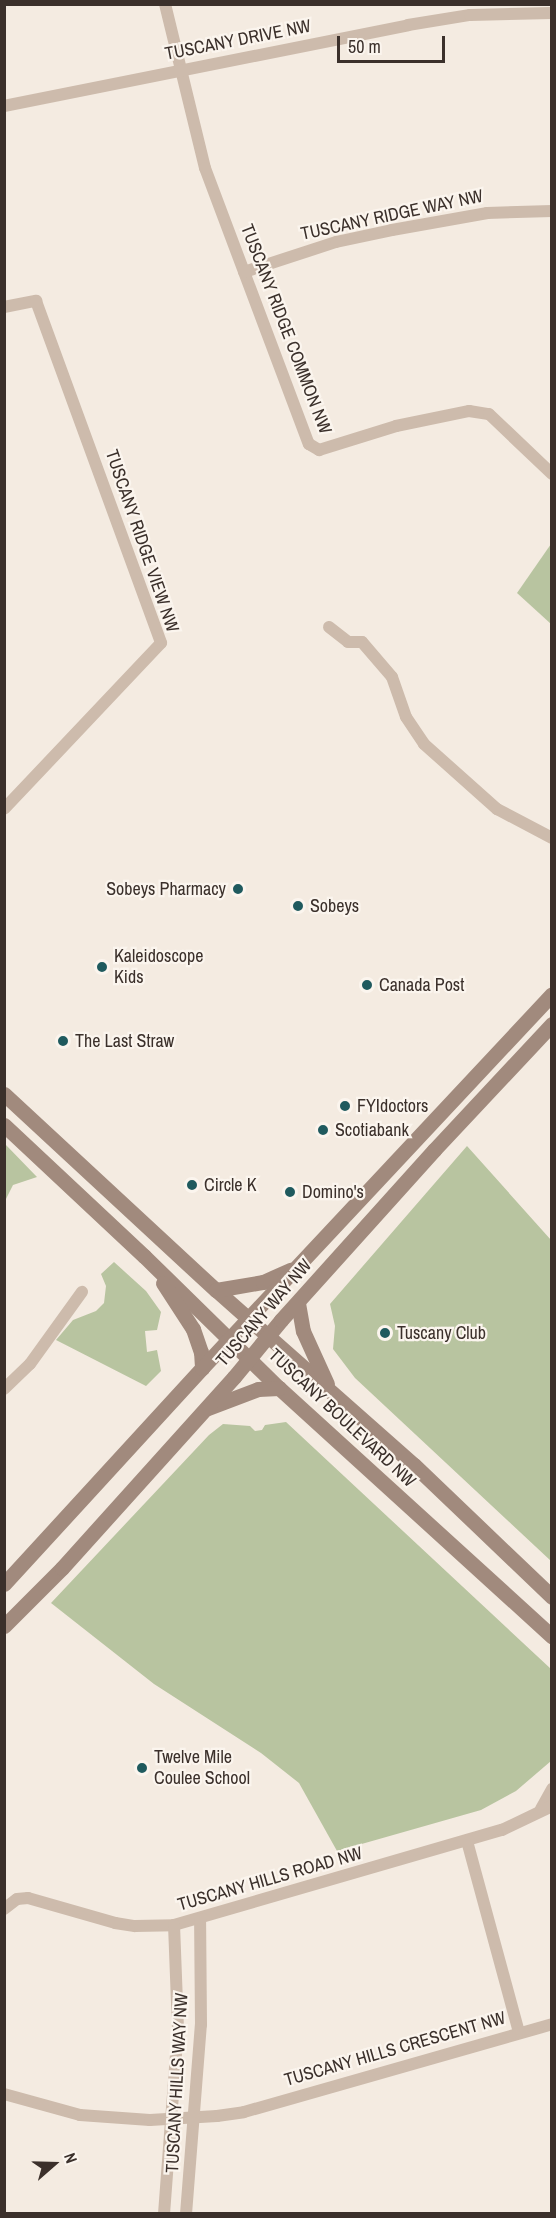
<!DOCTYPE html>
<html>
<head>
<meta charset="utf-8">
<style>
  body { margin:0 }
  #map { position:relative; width:556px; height:2218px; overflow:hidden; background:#f4ebe1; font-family:"Archivo Narrow",sans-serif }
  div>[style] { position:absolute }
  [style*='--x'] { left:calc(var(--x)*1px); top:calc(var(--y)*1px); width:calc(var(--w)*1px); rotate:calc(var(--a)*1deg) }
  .green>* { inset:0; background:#b8c4a0 }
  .street>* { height:12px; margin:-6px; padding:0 6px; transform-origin:6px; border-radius:6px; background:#cdbbac }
  .secondary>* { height:15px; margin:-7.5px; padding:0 7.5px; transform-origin:7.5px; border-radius:7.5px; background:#a18a7d }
  .dots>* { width:16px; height:16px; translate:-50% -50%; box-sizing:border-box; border:3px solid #fbf5ee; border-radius:50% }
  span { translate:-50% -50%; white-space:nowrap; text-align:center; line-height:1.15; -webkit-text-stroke:4.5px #fbf5ee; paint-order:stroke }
  .street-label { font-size:18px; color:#3b302b }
  .poi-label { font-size:18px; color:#3b302b }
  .right { translate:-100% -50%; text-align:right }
  .left { translate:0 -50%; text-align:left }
  .frame { position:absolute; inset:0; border:6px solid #3b302b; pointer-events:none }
  .north { position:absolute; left:24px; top:2134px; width:60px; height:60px; -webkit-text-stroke:4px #fbf5ee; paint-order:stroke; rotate:70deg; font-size:16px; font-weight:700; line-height:24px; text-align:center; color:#3b302b }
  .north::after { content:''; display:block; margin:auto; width:21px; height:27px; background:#3b302b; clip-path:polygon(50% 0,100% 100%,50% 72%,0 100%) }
  .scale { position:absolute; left:337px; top:36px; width:108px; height:27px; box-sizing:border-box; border:3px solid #3b302b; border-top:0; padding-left:8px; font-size:18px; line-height:21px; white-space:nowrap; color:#3b302b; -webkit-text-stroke:4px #fbf5ee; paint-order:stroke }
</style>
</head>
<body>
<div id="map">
  <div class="green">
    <div style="clip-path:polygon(551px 544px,551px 624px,517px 593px)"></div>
    <div style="clip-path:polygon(5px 1144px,37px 1177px,13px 1185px,5px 1201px)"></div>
    <div style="clip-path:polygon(467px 1146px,551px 1240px,551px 1561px,355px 1378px,333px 1349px,335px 1326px,330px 1304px)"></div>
    <div style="clip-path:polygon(114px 1262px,146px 1291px,161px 1312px,157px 1330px,145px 1331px,147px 1352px,157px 1350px,161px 1371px,146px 1386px,56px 1340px,73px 1320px,96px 1311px,104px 1303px,106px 1286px,101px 1274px)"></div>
    <div style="clip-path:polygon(286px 1422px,551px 1669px,551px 1761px,516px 1791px,481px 1810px,337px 1851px,299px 1783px,261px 1753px,154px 1684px,51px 1603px,209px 1435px,223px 1424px,250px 1426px,255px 1431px,262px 1430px,265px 1425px)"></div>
  </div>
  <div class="street">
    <div style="--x:165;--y:4;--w:169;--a:76.3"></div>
    <div style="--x:205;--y:168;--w:295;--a:69.4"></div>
    <div style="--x:309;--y:444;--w:12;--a:31"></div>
    <div style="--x:319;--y:450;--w:81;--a:-17.3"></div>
    <div style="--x:396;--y:426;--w:75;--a:-11.6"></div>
    <div style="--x:469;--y:411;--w:20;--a:9"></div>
    <div style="--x:489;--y:414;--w:87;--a:43.6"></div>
    <div style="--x:4;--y:106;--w:412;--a:-11.3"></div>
    <div style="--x:408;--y:25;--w:63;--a:-9.2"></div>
    <div style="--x:470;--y:15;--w:82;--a:-1.4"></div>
    <div style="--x:244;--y:272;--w:97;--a:-18.1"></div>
    <div style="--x:336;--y:242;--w:57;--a:-12.1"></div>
    <div style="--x:392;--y:230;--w:97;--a:-10.1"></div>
    <div style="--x:487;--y:213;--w:65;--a:-1.8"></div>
    <div style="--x:4;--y:307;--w:33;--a:-11"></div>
    <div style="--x:36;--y:301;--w:364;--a:69.9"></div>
    <div style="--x:161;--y:643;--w:228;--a:133.4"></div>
    <div style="--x:329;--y:627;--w:24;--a:38"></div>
    <div style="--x:348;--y:642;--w:14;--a:0"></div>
    <div style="--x:362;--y:642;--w:46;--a:49.4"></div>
    <div style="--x:392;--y:677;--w:42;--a:70.7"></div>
    <div style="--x:406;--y:717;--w:32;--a:56"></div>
    <div style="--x:424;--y:744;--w:98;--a:41.7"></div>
    <div style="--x:497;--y:809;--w:62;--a:27.8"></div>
    <div style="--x:4;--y:1389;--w:36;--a:-44"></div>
    <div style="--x:30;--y:1364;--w:89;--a:-54.2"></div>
    <div style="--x:541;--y:1809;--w:23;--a:-61"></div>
    <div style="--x:467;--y:1841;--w:199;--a:74.8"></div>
    <div style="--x:4;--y:1909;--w:16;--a:-38"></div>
    <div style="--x:17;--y:1899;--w:11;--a:-5"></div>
    <div style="--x:28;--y:1898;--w:91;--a:16"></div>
    <div style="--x:115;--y:1923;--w:20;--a:9"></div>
    <div style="--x:135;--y:1926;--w:39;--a:-1"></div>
    <div style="--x:174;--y:1925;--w:341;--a:-16.2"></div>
    <div style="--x:502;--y:1830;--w:55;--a:-25.6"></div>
    <div style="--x:4;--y:2094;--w:79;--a:15.4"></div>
    <div style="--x:80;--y:2115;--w:70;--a:4.1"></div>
    <div style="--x:150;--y:2120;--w:67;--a:-3.4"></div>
    <div style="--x:217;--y:2116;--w:27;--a:-8"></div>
    <div style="--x:244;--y:2112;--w:320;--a:-15.9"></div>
    <div style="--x:164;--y:2214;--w:186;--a:-85.7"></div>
    <div style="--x:178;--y:2029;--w:104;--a:-92.2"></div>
    <div style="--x:186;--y:2214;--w:190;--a:-85.5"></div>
    <div style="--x:201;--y:2025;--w:106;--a:-90.5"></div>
  </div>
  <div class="secondary">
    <div style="--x:4;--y:1094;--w:289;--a:42.8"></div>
    <div style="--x:216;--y:1290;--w:264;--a:41.5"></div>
    <div style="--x:414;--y:1465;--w:191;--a:43.7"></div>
    <div style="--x:4;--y:1125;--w:192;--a:43.1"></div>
    <div style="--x:144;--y:1256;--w:189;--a:44.4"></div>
    <div style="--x:279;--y:1388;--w:369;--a:42.3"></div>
    <div style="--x:163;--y:1283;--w:55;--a:56.9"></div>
    <div style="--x:193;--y:1329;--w:24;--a:71"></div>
    <div style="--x:201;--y:1352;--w:16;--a:86"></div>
    <div style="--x:216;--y:1290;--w:48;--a:-9.7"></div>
    <div style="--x:263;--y:1282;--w:30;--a:-24"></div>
    <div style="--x:298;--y:1303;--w:28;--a:80"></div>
    <div style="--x:303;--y:1331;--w:58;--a:65.6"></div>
    <div style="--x:208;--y:1408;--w:53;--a:-20.8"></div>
    <div style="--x:258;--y:1389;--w:21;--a:-3"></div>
    <div style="--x:4;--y:1584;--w:293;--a:-47.5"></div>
    <div style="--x:202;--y:1368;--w:512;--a:-46.9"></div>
    <div style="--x:4;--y:1626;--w:82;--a:-45"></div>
    <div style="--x:62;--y:1568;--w:257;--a:-48"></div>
    <div style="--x:234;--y:1377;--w:74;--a:-50.5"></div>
    <div style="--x:281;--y:1320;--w:229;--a:-48"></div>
    <div style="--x:434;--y:1150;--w:173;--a:-46.9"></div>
  </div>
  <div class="dots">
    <div style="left:238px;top:889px;background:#1f5a5e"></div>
    <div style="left:298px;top:906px;background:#1f5a5e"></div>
    <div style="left:102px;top:967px;background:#1f5a5e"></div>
    <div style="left:367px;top:985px;background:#1f5a5e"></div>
    <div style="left:63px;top:1041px;background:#1f5a5e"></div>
    <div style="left:345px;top:1106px;background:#1f5a5e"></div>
    <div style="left:323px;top:1130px;background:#1f5a5e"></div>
    <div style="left:192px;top:1185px;background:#1f5a5e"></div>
    <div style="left:290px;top:1192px;background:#1f5a5e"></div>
    <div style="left:385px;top:1333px;background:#1f5a5e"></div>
    <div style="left:142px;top:1768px;background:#1f5a5e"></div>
  </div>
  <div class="street-label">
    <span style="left:238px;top:40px;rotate:-11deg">TUSCANY DRIVE NW</span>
    <span style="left:392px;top:215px;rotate:-12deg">TUSCANY RIDGE WAY NW</span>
    <span style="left:286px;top:329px;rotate:69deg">TUSCANY RIDGE COMMON NW</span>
    <span style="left:142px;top:541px;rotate:71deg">TUSCANY RIDGE VIEW NW</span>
    <span style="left:264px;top:1313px;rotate:-49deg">TUSCANY WAY NW</span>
    <span style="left:342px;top:1418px;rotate:43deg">TUSCANY BOULEVARD NW</span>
    <span style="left:270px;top:1879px;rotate:-16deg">TUSCANY HILLS ROAD NW</span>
    <span style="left:395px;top:2049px;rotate:-16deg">TUSCANY HILLS CRESCENT NW</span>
    <span style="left:177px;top:2083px;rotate:-87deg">TUSCANY HILLS WAY NW</span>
  </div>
  <div class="poi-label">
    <span class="right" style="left:226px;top:889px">Sobeys Pharmacy</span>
    <span class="left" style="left:310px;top:906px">Sobeys</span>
    <span class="left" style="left:114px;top:967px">Kaleidoscope<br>Kids</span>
    <span class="left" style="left:379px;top:985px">Canada Post</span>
    <span class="left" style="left:75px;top:1041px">The Last Straw</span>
    <span class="left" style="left:357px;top:1106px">FYIdoctors</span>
    <span class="left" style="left:335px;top:1130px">Scotiabank</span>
    <span class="left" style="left:204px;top:1185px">Circle K</span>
    <span class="left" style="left:302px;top:1192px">Domino's</span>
    <span class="left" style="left:397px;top:1333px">Tuscany Club</span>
    <span class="left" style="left:154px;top:1768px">Twelve Mile<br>Coulee School</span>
  </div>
  <div class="frame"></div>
  <div class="north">N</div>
  <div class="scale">50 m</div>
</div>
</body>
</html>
